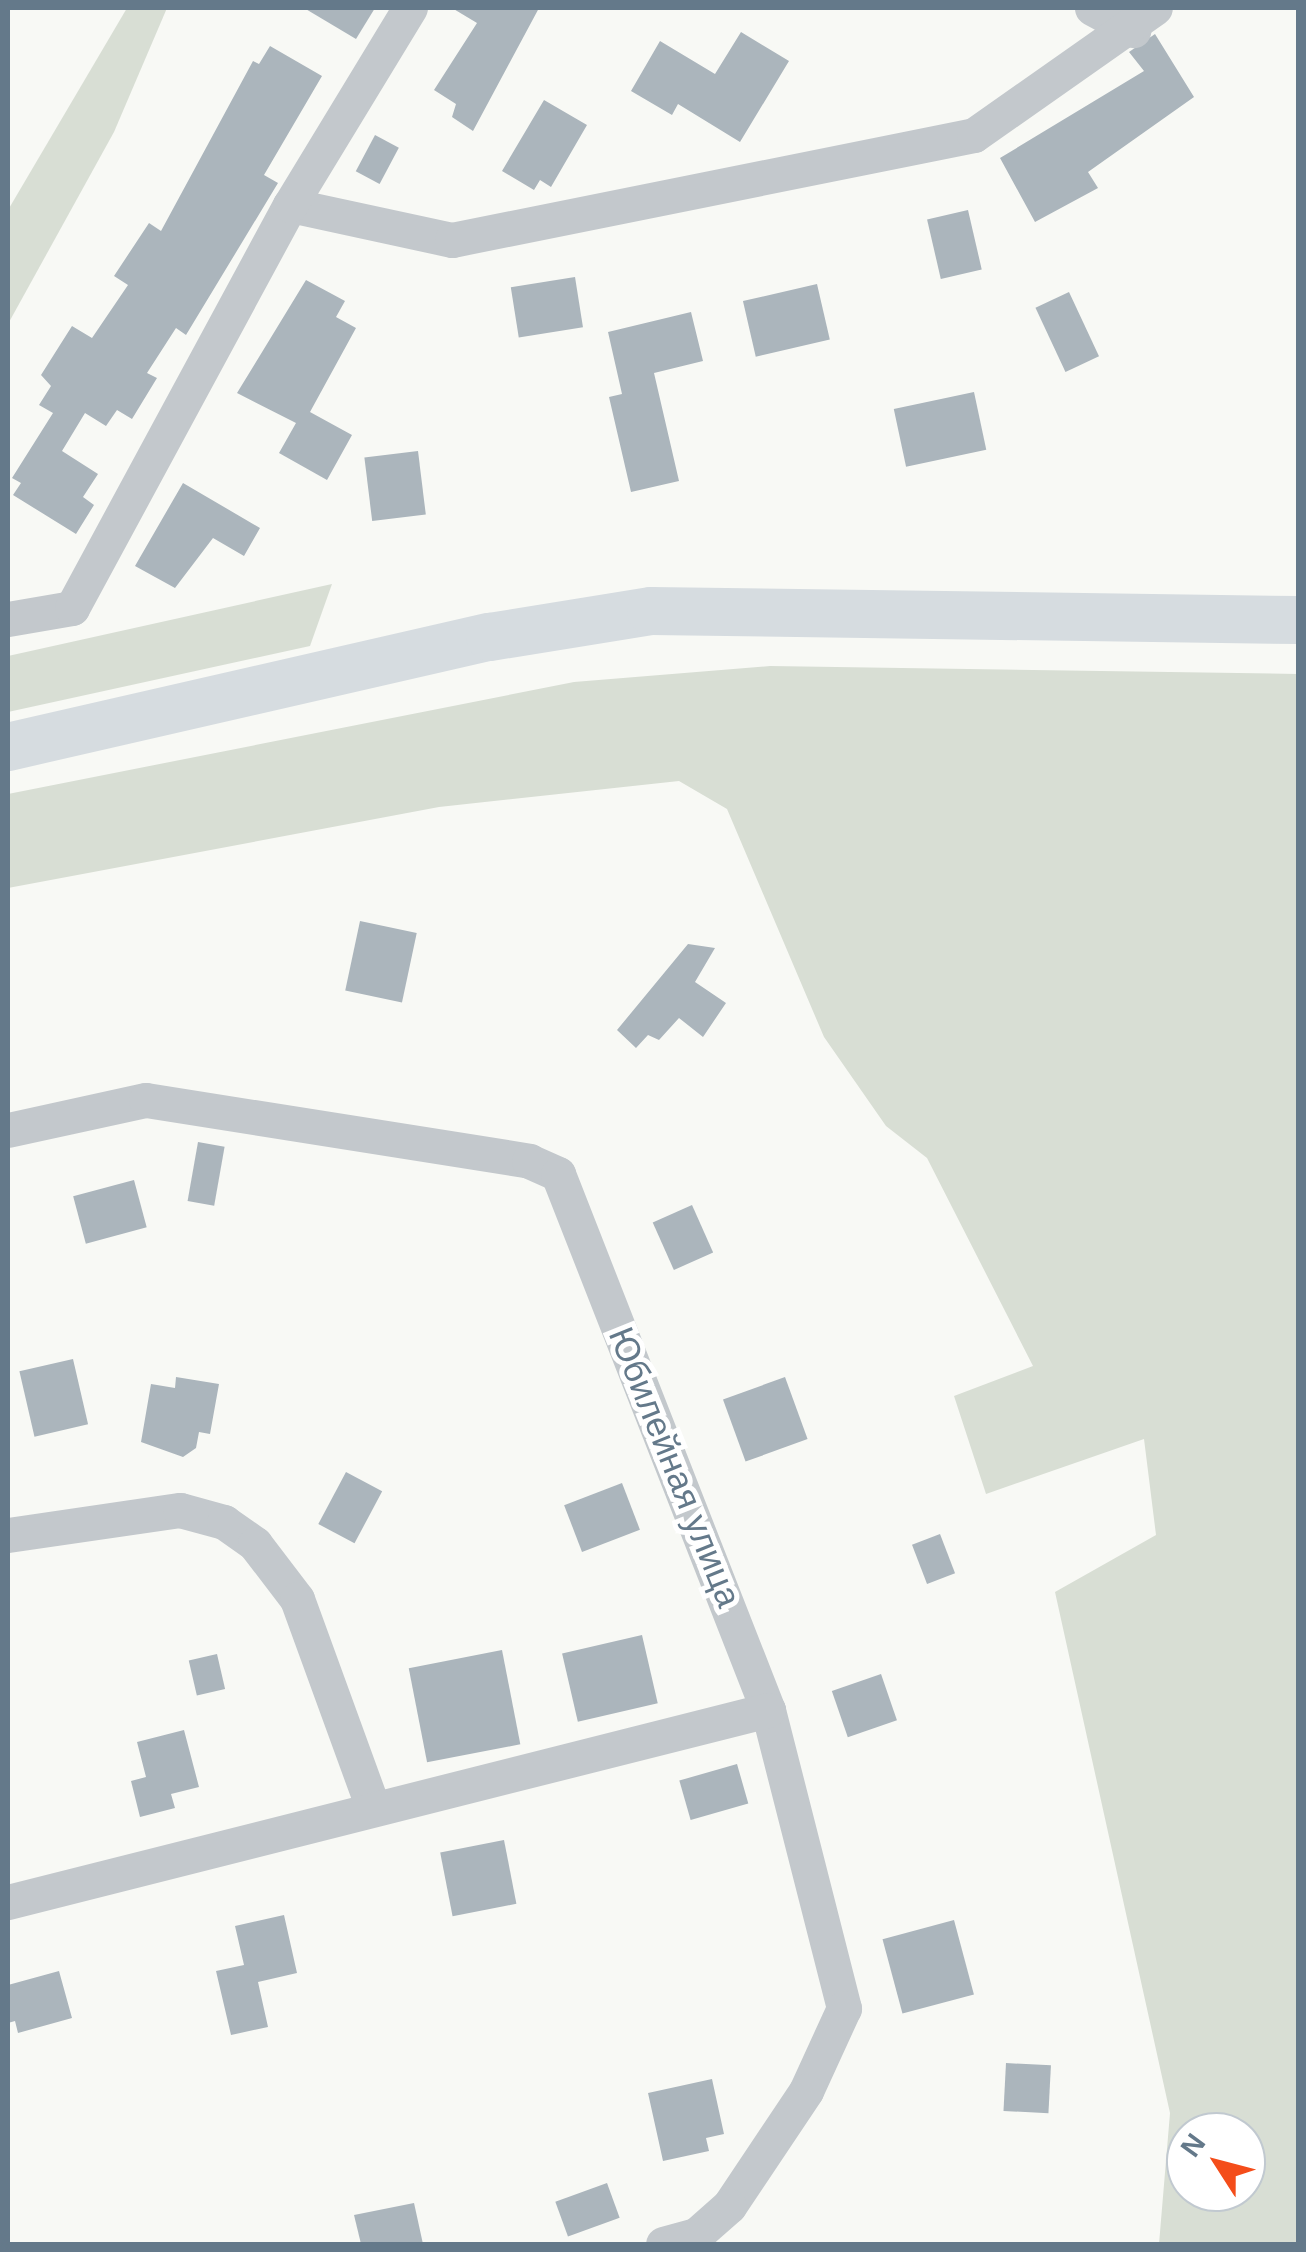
<!DOCTYPE html>
<html>
<head>
<meta charset="utf-8">
<style>
  body { margin:0 }
  #map { position:relative; width:1306px; height:2252px; overflow:hidden; background:#f8f9f5; font-family:Helvetica,sans-serif }
  div>[style] { position:absolute }
  [style*='--x'] { left:calc(var(--x)*1px); top:calc(var(--y)*1px); width:calc(var(--w)*1px); rotate:calc(var(--a)*1deg) }
  .green>* { inset:0; background:#d8ded4 }
  .building>* { inset:0; background:#abb5bc; transform-origin:0 0 }
  .street>* { height:35px; margin:-17.5px; padding:0 17.5px; transform-origin:17.5px; border-radius:17.5px; background:#c3c8cc }
  .secondary>* { height:48px; margin:-24px; padding:0 24px; transform-origin:24px; border-radius:24px; background:#d6dce0 }
  span { translate:-50% -50%; white-space:nowrap; text-align:center; line-height:1.15; -webkit-text-stroke:10px #fff; paint-order:stroke }
  .street-label { font-size:35px; color:#64798a }
  .frame { position:absolute; inset:0; border:10px solid #64798a; pointer-events:none }
  .north { position:absolute; left:1166px; top:2112px; width:100px; height:100px; box-sizing:border-box; background:#fff; border:2px solid #c1c9d0; border-radius:50%; rotate:306deg; font-size:28px; font-weight:700; line-height:40px; text-align:center; color:#64798a }
  .north::after { content:''; display:block; margin:auto; width:35px; height:45px; background:#f44d1a; clip-path:polygon(50% 0,100% 100%,50% 72%,0 100%) }
</style>
</head>
<body>
<div id="map">
  <div class="green">
    <div style="clip-path:polygon(127px 8px,167px 8px,114px 132px,8px 324px,8px 210px)"></div>
    <div style="clip-path:polygon(332px 584px,310px 646px,8px 712px,8px 656px)"></div>
    <div style="clip-path:polygon(evenodd,770px 666px,1298px 674px,1298px 2244px,1159px 2244px,1170px 2113px,1055px 1592px,1156px 1535px,1144px 1439px,986px 1494px,954px 1396px,1033px 1366px,927px 1158px,886px 1126px,824px 1037px,727px 809px,679px 781px,439px 807px,8px 888px,8px 794px,574px 682px,770px 666px,1186px 2132px,1246px 2132px,1246px 2192px,1186px 2192px,1186px 2132px)"></div>
  </div>
  <div class="building">
    <div style="clip-path:polygon(304px 8px,375px 8px,356px 39px)"></div>
    <div style="clip-path:polygon(452px 8px,539px 8px,473px 131px,452px 117px,456px 104px,434px 90px,477px 23px)"></div>
    <div style="clip-path:polygon(741px 32px,789px 61px,740px 142px,678px 104px,672px 115px,631px 91px,660px 41px,715px 74px)"></div>
    <div style="clip-path:polygon(1155px 34px,1194px 97px,1088px 172px,1098px 188px,1035px 222px,1000px 158px,1144px 71px,1129px 52px)"></div>
    <div style="clip-path:polygon(270px 46px,322px 76px,264px 175px,278px 183px,186px 335px,176px 328px,147px 373px,157px 378px,132px 419px,117px 410px,106px 426px,85px 413px,62px 451px,98px 474px,83px 497px,94px 505px,76px 534px,13px 495px,21px 483px,12px 478px,53px 413px,39px 405px,51px 386px,41px 375px,72px 326px,92px 338px,128px 285px,114px 276px,149px 223px,161px 231px,253px 61px,259px 64px)"></div>
    <div style="clip-path:polygon(544px 100px,587px 125px,551px 187px,540px 180px,534px 190px,502px 171px)"></div>
    <div style="left:375px;top:135px;width:27px;height:41px;rotate:28deg"></div>
    <div style="left:968px;top:210px;width:61px;height:42px;rotate:77deg"></div>
    <div style="left:575px;top:277px;width:51px;height:65px;rotate:81deg"></div>
    <div style="clip-path:polygon(306px 280px,345px 301px,336px 317px,356px 328px,310px 412px,352px 435px,327px 480px,279px 453px,296px 423px,237px 393px)"></div>
    <div style="left:817px;top:284px;width:57px;height:76px;rotate:77deg"></div>
    <div style="left:1069px;top:292px;width:71px;height:37px;rotate:65deg"></div>
    <div style="clip-path:polygon(691px 312px,703px 361px,654px 373px,679px 481px,631px 492px,609px 397px,622px 394px,608px 332px)"></div>
    <div style="left:974px;top:392px;width:59px;height:82px;rotate:78deg"></div>
    <div style="left:418px;top:451px;width:64px;height:54px;rotate:83deg"></div>
    <div style="clip-path:polygon(183px 483px,260px 528px,244px 556px,213px 538px,175px 588px,135px 566px)"></div>
    <div style="left:360px;top:921px;width:58px;height:71px;rotate:12deg"></div>
    <div style="clip-path:polygon(688px 944px,715px 948px,695px 982px,726px 1003px,703px 1037px,679px 1018px,659px 1040px,648px 1035px,636px 1048px,617px 1030px)"></div>
    <div style="left:198px;top:1142px;width:27px;height:60px;rotate:10deg"></div>
    <div style="left:134px;top:1180px;width:49px;height:63px;rotate:75deg"></div>
    <div style="left:692px;top:1205px;width:52px;height:43px;rotate:66deg"></div>
    <div style="left:73px;top:1359px;width:67px;height:55px;rotate:77deg"></div>
    <div style="clip-path:polygon(176px 1377px,219px 1384px,210px 1434px,199px 1432px,196px 1448px,183px 1457px,141px 1442px,151px 1384px,175px 1388px)"></div>
    <div style="left:785px;top:1377px;width:66px;height:66px;rotate:70deg"></div>
    <div style="left:346px;top:1472px;width:41px;height:59px;rotate:28deg"></div>
    <div style="left:622px;top:1483px;width:50px;height:62px;rotate:69deg"></div>
    <div style="left:940px;top:1534px;width:42px;height:30px;rotate:69deg"></div>
    <div style="left:642px;top:1635px;width:70px;height:82px;rotate:77deg"></div>
    <div style="left:502px;top:1650px;width:96px;height:95px;rotate:79deg"></div>
    <div style="left:217px;top:1654px;width:36px;height:29px;rotate:77deg"></div>
    <div style="left:881px;top:1674px;width:49px;height:52px;rotate:71deg"></div>
    <div style="clip-path:polygon(184px 1730px,199px 1787px,171px 1794px,175px 1808px,140px 1817px,131px 1781px,146px 1777px,137px 1742px)"></div>
    <div style="left:737px;top:1764px;width:41px;height:60px;rotate:74deg"></div>
    <div style="left:504px;top:1840px;width:65px;height:65px;rotate:79deg"></div>
    <div style="clip-path:polygon(284px 1915px,297px 1973px,258px 1982px,268px 2027px,231px 2035px,216px 1971px,244px 1965px,235px 1926px)"></div>
    <div style="left:954px;top:1920px;width:77px;height:74px;rotate:75deg"></div>
    <div style="clip-path:polygon(59px 1971px,72px 2018px,18px 2033px,15px 2021px,8px 2023px,8px 1985px)"></div>
    <div style="left:1006px;top:2063px;width:45px;height:48px;rotate:3deg"></div>
    <div style="clip-path:polygon(712px 2079px,724px 2134px,706px 2138px,709px 2151px,663px 2161px,648px 2093px)"></div>
    <div style="left:607px;top:2183px;width:37px;height:55px;rotate:70deg"></div>
    <div style="clip-path:polygon(414px 2203px,423px 2244px,361px 2244px,354px 2215px)"></div>
  </div>
  <div class="street">
    <div style="--x:1092;--y:8;--w:47;--a:28.2"></div>
    <div style="--x:290;--y:205;--w:166;--a:12.2"></div>
    <div style="--x:452;--y:240;--w:532;--a:-11.37"></div>
    <div style="--x:974;--y:135;--w:221;--a:-35.1"></div>
    <div style="--x:8;--y:619;--w:65;--a:-9.8"></div>
    <div style="--x:72;--y:608;--w:458;--a:-61.6"></div>
    <div style="--x:290;--y:205;--w:231;--a:-58.7"></div>
    <div style="--x:8;--y:1130;--w:141;--a:-12.3"></div>
    <div style="--x:146;--y:1100;--w:388;--a:9"></div>
    <div style="--x:529;--y:1161;--w:32;--a:24"></div>
    <div style="--x:558;--y:1174;--w:576;--a:68.61"></div>
    <div style="--x:768;--y:1710;--w:308;--a:75.7"></div>
    <div style="--x:844;--y:2008;--w:91;--a:114.6"></div>
    <div style="--x:806;--y:2091;--w:138;--a:123.8"></div>
    <div style="--x:729;--y:2206;--w:44;--a:138.7"></div>
    <div style="--x:696;--y:2235;--w:34;--a:165"></div>
    <div style="--x:8;--y:1535;--w:174;--a:-8.3"></div>
    <div style="--x:180;--y:1510;--w:46;--a:15.3"></div>
    <div style="--x:224;--y:1522;--w:38;--a:35"></div>
    <div style="--x:255;--y:1544;--w:69;--a:52.6"></div>
    <div style="--x:297;--y:1599;--w:222;--a:70"></div>
    <div style="--x:8;--y:1902;--w:784;--a:-14.18"></div>
  </div>
  <div class="secondary">
    <div style="--x:8;--y:747;--w:494;--a:-12.9"></div>
    <div style="--x:490;--y:637;--w:163;--a:-9.2"></div>
    <div style="--x:651;--y:611;--w:647;--a:0.8"></div>
  </div>
  <div class="street-label">
    <span style="left:675px;top:1467px;rotate:68deg">Юбилейная улица</span>
  </div>
  <div class="frame"></div>
  <div class="north">N</div>
</div>
</body>
</html>
